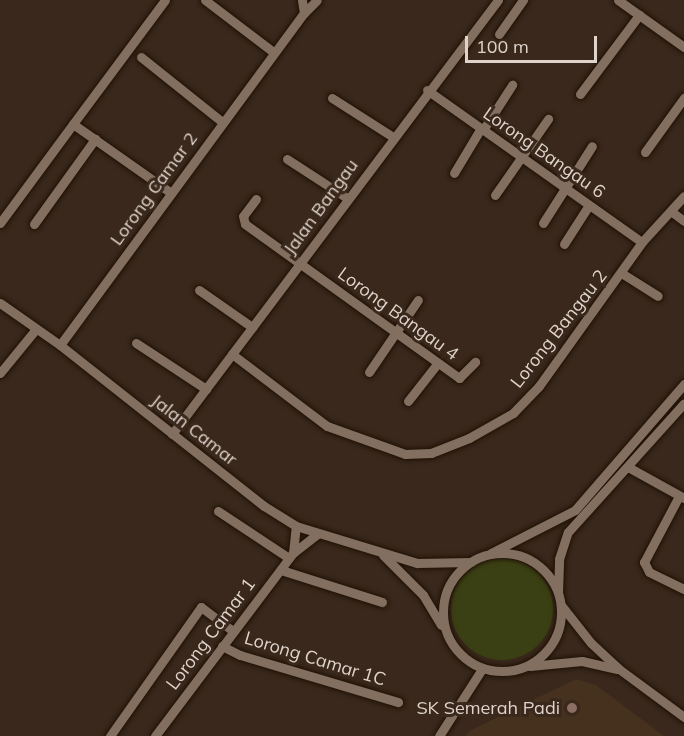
<!DOCTYPE html>
<html>
<head>
<meta charset="utf-8">
<style>
  body { margin:0 }
  #map { position:relative; width:684px; height:736px; overflow:hidden; background:#39281b; font-family:Mulish,sans-serif }
  div>[style] { position:absolute }
  [style*='--x'] { left:calc(var(--x)*1px); top:calc(var(--y)*1px); width:calc(var(--w)*1px); rotate:calc(var(--a)*1deg) }
  .built>* { inset:0; background:#46301e }
  .green>* { inset:0; background:#3b4014 }
  .round { border-radius:50% }
  .roads { filter:drop-shadow(0 0 2px #1f1105) drop-shadow(0 0 2px #1f1105) }
  .minor>* { height:9px; margin:-4.5px; padding:0 4.5px; transform-origin:4.5px; border-radius:4.5px; background:#826f60 }
  .minor>.ring { margin:-4.5px; padding:0; box-sizing:content-box; background:none; border:9px solid #826f60; border-radius:50% }
  .dots>* { width:16px; height:16px; translate:-50% -50%; box-sizing:border-box; border:3px solid #39281b; border-radius:50% }
  span { translate:-50% -50%; white-space:nowrap; text-align:center; line-height:1.15; -webkit-text-stroke:6px #39281b; paint-order:stroke }
  .street-label { font-size:18px; color:#dfd4cc }
  .poi-label { font-size:18px; color:#dfd4cc }
  .right { translate:-100% -50%; text-align:right }
  .scale { position:absolute; left:465px; top:36px; width:132px; height:27px; box-sizing:border-box; border:3px solid #dfd4cc; border-top:0; padding-left:8px; font-size:18px; line-height:21px; white-space:nowrap; color:#dfd4cc; -webkit-text-stroke:4px #39281b; paint-order:stroke }
</style>
</head>
<body>
<div id="map">
  <div class="built">
    <div style="clip-path:polygon(576px 679px,596px 685px,664px 736px,466px 736px,469px 731px)"></div>
  </div>
  <div class="green">
    <div class="round" style="left:451px;top:558px;width:102px;height:102px"></div>
  </div>
  <div class="roads">
    <div class="minor">
      <div style="--x:165;--y:0;--w:154;--a:126.6"></div>
      <div style="--x:73;--y:124;--w:120;--a:35.1"></div>
      <div style="--x:205;--y:0;--w:84;--a:37.3"></div>
      <div style="--x:618;--y:0;--w:81;--a:35.5"></div>
      <div style="--x:304;--y:13;--w:18;--a:-45"></div>
      <div style="--x:499;--y:34;--w:42;--a:-54.8"></div>
      <div style="--x:141;--y:57;--w:104;--a:38.7"></div>
      <div style="--x:427;--y:90;--w:263;--a:35.3"></div>
      <div style="--x:580;--y:94;--w:99;--a:-53.2"></div>
      <div style="--x:332;--y:98;--w:72;--a:32.6"></div>
      <div style="--x:483;--y:130;--w:54;--a:-57.2"></div>
      <div style="--x:645;--y:152;--w:67;--a:-54.2"></div>
      <div style="--x:287;--y:159;--w:72;--a:33"></div>
      <div style="--x:454;--y:173;--w:52;--a:-59"></div>
      <div style="--x:495;--y:195;--w:93;--a:-55.1"></div>
      <div style="--x:256;--y:199;--w:21;--a:127"></div>
      <div style="--x:243;--y:216;--w:8;--a:76"></div>
      <div style="--x:245;--y:224;--w:264;--a:35.7"></div>
      <div style="--x:459;--y:378;--w:23;--a:-45"></div>
      <div style="--x:672;--y:212;--w:15;--a:37"></div>
      <div style="--x:0;--y:223;--w:123;--a:-53.6"></div>
      <div style="--x:543;--y:223;--w:91;--a:-57.5"></div>
      <div style="--x:34;--y:224;--w:105;--a:-54.3"></div>
      <div style="--x:564;--y:244;--w:46;--a:-57.3"></div>
      <div style="--x:623;--y:274;--w:41;--a:32.2"></div>
      <div style="--x:199;--y:290;--w:65;--a:34.9"></div>
      <div style="--x:0;--y:303;--w:73;--a:35"></div>
      <div style="--x:60;--y:345;--w:260;--a:38.3"></div>
      <div style="--x:264;--y:506;--w:38;--a:32"></div>
      <div style="--x:296;--y:526;--w:127;--a:17"></div>
      <div style="--x:417;--y:563;--w:54;--a:-1.1"></div>
      <div style="--x:136;--y:343;--w:84;--a:33.3"></div>
      <div style="--x:60;--y:345;--w:412;--a:-53.7"></div>
      <div style="--x:304;--y:13;--w:13;--a:-99"></div>
      <div style="--x:232;--y:354;--w:119;--a:37.2"></div>
      <div style="--x:327;--y:426;--w:83;--a:19.7"></div>
      <div style="--x:405;--y:454;--w:26;--a:-2"></div>
      <div style="--x:431;--y:453;--w:41;--a:-21.5"></div>
      <div style="--x:469;--y:438;--w:51;--a:-29.6"></div>
      <div style="--x:513;--y:413;--w:37;--a:-46"></div>
      <div style="--x:539;--y:386;--w:177;--a:-54.4"></div>
      <div style="--x:642;--y:242;--w:62;--a:-47.6"></div>
      <div style="--x:369;--y:372;--w:87;--a:-55.8"></div>
      <div style="--x:0;--y:373;--w:57;--a:-50.7"></div>
      <div style="--x:408;--y:401;--w:47;--a:-51.9"></div>
      <div style="--x:172;--y:434;--w:543;--a:-53.09"></div>
      <div style="--x:628;--y:467;--w:64;--a:29"></div>
      <div style="--x:679;--y:496;--w:75;--a:117.9"></div>
      <div style="--x:644;--y:562;--w:11;--a:63"></div>
      <div style="--x:649;--y:572;--w:39;--a:26"></div>
      <div style="--x:218;--y:511;--w:85;--a:33.5"></div>
      <div class="ring" style="left:443px;top:553px;width:109px;height:109px"></div>
      <div style="--x:293;--y:553;--w:27;--a:-84"></div>
      <div style="--x:491;--y:553;--w:94;--a:-27.1"></div>
      <div style="--x:575;--y:510;--w:167;--a:-49.1"></div>
      <div style="--x:383;--y:555;--w:57;--a:45"></div>
      <div style="--x:423;--y:595;--w:35;--a:59"></div>
      <div style="--x:281;--y:570;--w:106;--a:17.6"></div>
      <div style="--x:558;--y:592;--w:33;--a:-88"></div>
      <div style="--x:559;--y:559;--w:28;--a:-72"></div>
      <div style="--x:568;--y:532;--w:173;--a:-48"></div>
      <div style="--x:561;--y:605;--w:48;--a:51.7"></div>
      <div style="--x:591;--y:643;--w:38;--a:43"></div>
      <div style="--x:619;--y:669;--w:81;--a:36.4"></div>
      <div style="--x:222;--y:646;--w:20;--a:27"></div>
      <div style="--x:240;--y:655;--w:165;--a:16.6"></div>
      <div style="--x:530;--y:666;--w:52;--a:-5.5"></div>
      <div style="--x:582;--y:661;--w:36;--a:13"></div>
      <div style="--x:110;--y:736;--w:158;--a:-54.8"></div>
      <div style="--x:201;--y:607;--w:39;--a:37"></div>
      <div style="--x:155;--y:736;--w:229;--a:-53"></div>
      <div style="--x:293;--y:553;--w:31;--a:-38"></div>
      <div style="--x:439;--y:736;--w:80;--a:-57.3"></div>
    </div>
  </div>
  <div class="dots">
    <div style="left:572px;top:708px;background:#8d6e63"></div>
  </div>
  <div class="street-label">
    <span style="left:544px;top:153px;rotate:35deg">Lorong Bangau 6</span>
    <span style="left:154px;top:189px;rotate:-54deg">Lorong Camar 2</span>
    <span style="left:321px;top:207px;rotate:-54deg">Jalan Bangau</span>
    <span style="left:398px;top:314px;rotate:36deg">Lorong Bangau 4</span>
    <span style="left:559px;top:329px;rotate:-52deg">Lorong Bangau 2</span>
    <span style="left:194px;top:430px;rotate:38deg">Jalan Camar</span>
    <span style="left:211px;top:634px;rotate:-53deg">Lorong Camar 1</span>
    <span style="left:315px;top:659px;rotate:17deg">Lorong Camar 1C</span>
  </div>
  <div class="poi-label">
    <span class="right" style="left:560px;top:708px">SK Semerah Padi</span>
  </div>
  <div class="scale">100 m</div>
</div>
</body>
</html>
